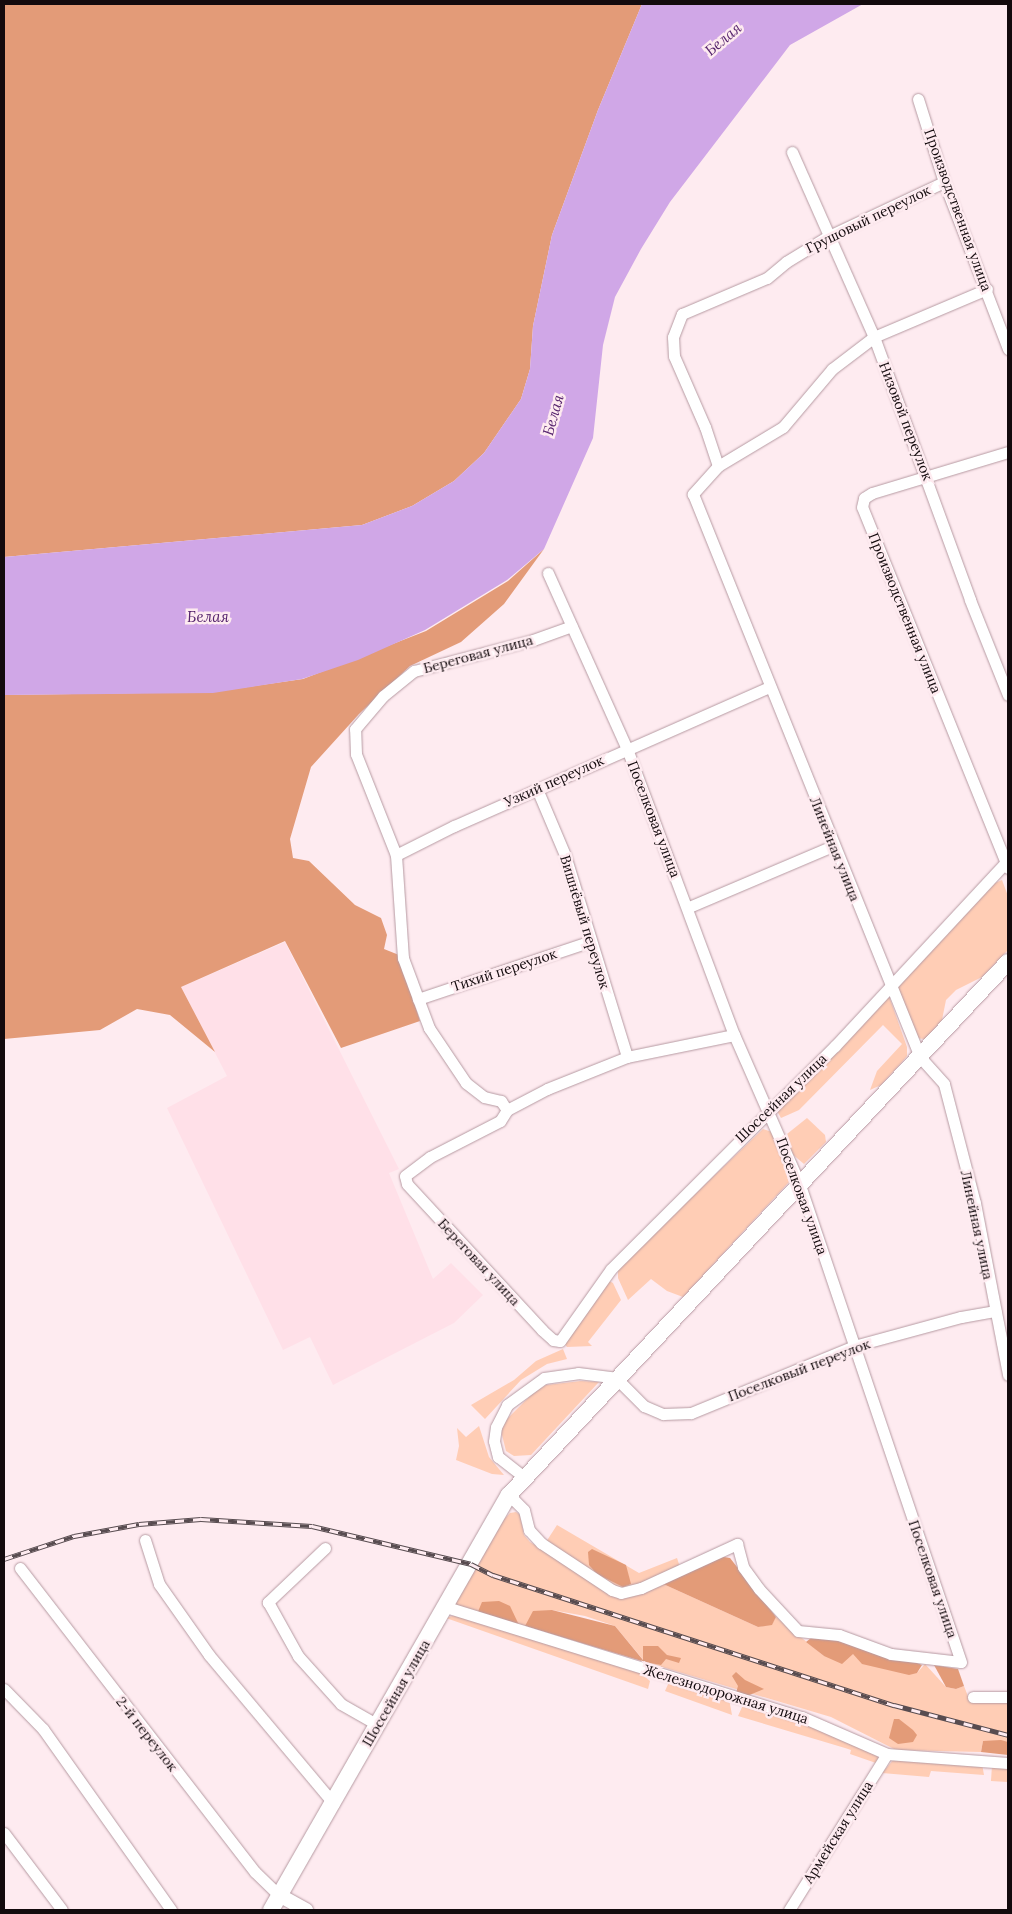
<!DOCTYPE html>
<html>
<head>
<meta charset="utf-8">
<style>
  body { margin:0 }
  #map { position:relative; width:1012px; height:1914px; overflow:hidden; background:#feebf0; font-family:Lora,serif }
  div>[style] { position:absolute }
  [style*='--x'] { left:calc(var(--x)*1px); top:calc(var(--y)*1px); width:calc(var(--w)*1px); rotate:calc(var(--a)*1deg) }
  .built>* { inset:0; background:#ffe0e8 }
  .green>* { inset:0; background:#ffcdb5; transform-origin:0 0 }
  .forest>* { inset:0; background:#e39b78 }
  .water>* { inset:0; background:#d0a7e7 }
  .roads { filter:drop-shadow(0 0 1px #b69aa2) drop-shadow(0 0 1px #b69aa2) }
  .minor>* { height:11px; margin:-5.5px; padding:0 5.5px; transform-origin:5.5px; border-radius:5.5px; background:#fff }
  .tertiary>* { height:14px; margin:-7px; padding:0 7px; transform-origin:7px; border-radius:7px; background:#fff }
  .secondary>* { height:16px; margin:-8px; padding:0 8px; transform-origin:8px; border-radius:8px; background:#fff }
  .rail>* { height:5px; margin-top:-2.5px; transform-origin:0; background:repeating-linear-gradient(90deg,#feebf0 0 9px,#584c50 0 18px); box-sizing:border-box; border-block:1px solid #584c50 }
  span { translate:-50% -50%; white-space:nowrap; text-align:center; line-height:1.15; -webkit-text-stroke:5px #feebf0; paint-order:stroke }
  .street-label { font-size:14px; color:#130a0d }
  .water-label { font-size:15px; color:#55236d; font-style:italic }
  .frame { position:absolute; inset:0; border:5px solid #130a0d; pointer-events:none }
</style>
</head>
<body>
<div id="map">
  <div class="built">
    <div style="clip-path:polygon(285px 942px,399px 1169px,389px 1173px,433px 1279px,451px 1263px,483px 1295px,454px 1323px,333px 1385px,310px 1337px,283px 1350px,167px 1108px,227px 1076px,181px 987px)"></div>
  </div>
  <div class="green">
    <div style="clip-path:polygon(1002px 880px,1008px 896px,1008px 950px,982px 977px,956px 990px,946px 1000px,942px 1020px,925px 1039px,914px 1038px,898px 991px,898px 984px,995px 883px)"></div>
    <div style="clip-path:polygon(889px 996px,907px 1047px,907px 1056px,902px 1062px,881px 1085px,870px 1090px,877px 1071px,902px 1044px,883px 1025px,799px 1110px,781px 1118px,777px 1111px)"></div>
    <div style="clip-path:polygon(807px 1118px,825px 1135px,826px 1142px,804px 1164px,791px 1153px,787px 1134px)"></div>
    <div style="clip-path:polygon(763px 1129px,772px 1132px,790px 1175px,789px 1182px,683px 1297px,667px 1291px,651px 1279px,628px 1300px,618px 1278px,618px 1268px)"></div>
    <div style="clip-path:polygon(609px 1281px,613px 1283px,621px 1300px,588px 1342px,592px 1346px,567px 1347px,564px 1343px)"></div>
    <div style="clip-path:polygon(563px 1349px,567px 1359px,547px 1364px,521px 1380px,485px 1419px,471px 1405px,514px 1380px,536px 1361px)"></div>
    <div style="clip-path:polygon(581px 1381px,599px 1382px,531px 1455px,514px 1456px,506px 1451px,501px 1431px,506px 1420px,533px 1393px,546px 1385px)"></div>
    <div style="clip-path:polygon(479px 1426px,489px 1457px,504px 1475px,492px 1474px,456px 1460px,459px 1446px,457px 1428px,466px 1437px)"></div>
    <div style="clip-path:polygon(516px 1512px,520px 1515px,524px 1535px,530px 1542px,614px 1593px,661px 1583px,758px 1627px,772px 1624px,776px 1617px,824px 1656px,853px 1654px,917px 1673px,925px 1664px,946px 1687px,956px 1689px,964px 1686px,969px 1699px,1008px 1700px,1008px 1742px,983px 1741px,981px 1752px,896px 1750px,831px 1717px,645px 1662px,615px 1626px,585px 1616px,552px 1610px,525px 1626px,456px 1606px,454px 1603px,504px 1519px,510px 1513px)"></div>
    <div style="clip-path:polygon(557px 1525px,639px 1573px,677px 1558px,680px 1567px,626px 1589px,617px 1589px,546px 1542px)"></div>
    <div style="clip-path:polygon(455px 1615px,639px 1672px,650px 1681px,648px 1689px,446px 1618px)"></div>
    <div style="clip-path:polygon(670px 1680px,729px 1699px,732px 1715px,665px 1691px)"></div>
    <div style="clip-path:polygon(743px 1705px,802px 1722px,877px 1755px,879px 1761px,876px 1763px,850px 1754px,851px 1750px,845px 1748px,738px 1716px)"></div>
    <div style="clip-path:polygon(894px 1759px,982px 1764px,984px 1775px,931px 1771px,929px 1777px,882px 1773px)"></div>
    <div style="left:992px;top:1766px;width:16px;height:15px;rotate:4deg"></div>
  </div>
  <div class="forest">
    <div style="clip-path:polygon(4px 4px,642px 4px,598px 110px,552px 235px,533px 326px,530px 369px,521px 399px,484px 453px,454px 481px,412px 506px,362px 525px,4px 557px)"></div>
    <div style="clip-path:polygon(544px 549px,504px 604px,461px 642px,410px 666px,359px 714px,311px 767px,290px 839px,293px 858px,309px 861px,355px 905px,381px 918px,387px 935px,384px 949px,399px 955px,420px 1021px,341px 1048px,285px 941px,181px 987px,215px 1052px,170px 1015px,137px 1009px,100px 1030px,4px 1039px,4px 695px,213px 692px,303px 679px,426px 631px,508px 581px)"></div>
    <div style="clip-path:polygon(592px 1549px,626px 1565px,631px 1584px,623px 1587px,597px 1574px,589px 1565px,588px 1552px)"></div>
    <div style="clip-path:polygon(718px 1556px,730px 1558px,776px 1617px,772px 1625px,758px 1627px,661px 1583px)"></div>
    <div style="clip-path:polygon(499px 1601px,510px 1606px,519px 1625px,477px 1614px,482px 1602px)"></div>
    <div style="clip-path:polygon(552px 1610px,615px 1626px,643px 1660px,643px 1646px,658px 1646px,667px 1655px,681px 1658px,679px 1663px,666px 1659px,661px 1665px,645px 1662px,525px 1626px,533px 1611px)"></div>
    <div style="clip-path:polygon(823px 1637px,917px 1663px,922px 1665px,917px 1673px,909px 1675px,862px 1664px,853px 1654px,842px 1664px,824px 1656px,806px 1642px,811px 1638px)"></div>
    <div style="clip-path:polygon(934px 1665px,958px 1669px,964px 1686px,956px 1689px,946px 1687px)"></div>
    <div style="clip-path:polygon(736px 1672px,745px 1680px,764px 1689px,747px 1696px,736px 1693px,738px 1686px,732px 1676px)"></div>
    <div style="clip-path:polygon(894px 1719px,899px 1719px,913px 1730px,917px 1735px,913px 1742px,898px 1744px,889px 1738px)"></div>
    <div style="clip-path:polygon(1001px 1740px,1008px 1742px,1008px 1755px,981px 1752px,983px 1741px)"></div>
  </div>
  <div class="water">
    <div style="clip-path:polygon(642px 4px,863px 4px,790px 45px,670px 202px,641px 249px,615px 297px,603px 345px,593px 438px,544px 549px,507px 580px,425px 630px,358px 660px,302px 679px,213px 693px,4px 695px,4px 557px,362px 525px,412px 506px,454px 481px,484px 453px,521px 399px,530px 369px,533px 326px,552px 235px,598px 110px)"></div>
  </div>
  <div class="roads">
    <div class="minor">
      <div style="--x:918;--y:99;--w:87;--a:72.6"></div>
      <div style="--x:944;--y:182;--w:179;--a:69"></div>
      <div style="--x:792;--y:152;--w:202;--a:66.1"></div>
      <div style="--x:874;--y:337;--w:280;--a:69.9"></div>
      <div style="--x:970;--y:600;--w:102;--a:68.2"></div>
      <div style="--x:987;--y:289;--w:123;--a:157"></div>
      <div style="--x:874;--y:337;--w:53;--a:142.7"></div>
      <div style="--x:832;--y:369;--w:76;--a:130.2"></div>
      <div style="--x:783;--y:427;--w:76;--a:149"></div>
      <div style="--x:718;--y:466;--w:38;--a:132"></div>
      <div style="--x:693;--y:494;--w:607;--a:68.04"></div>
      <div style="--x:920;--y:1057;--w:36;--a:48"></div>
      <div style="--x:944;--y:1084;--w:123;--a:75.4"></div>
      <div style="--x:975;--y:1203;--w:175;--a:79.1"></div>
      <div style="--x:718;--y:466;--w:41;--a:-108.4"></div>
      <div style="--x:705;--y:427;--w:77;--a:-113.6"></div>
      <div style="--x:674;--y:356;--w:19;--a:-93"></div>
      <div style="--x:673;--y:337;--w:25;--a:-69"></div>
      <div style="--x:682;--y:314;--w:92;--a:-23"></div>
      <div style="--x:767;--y:278;--w:25;--a:-40"></div>
      <div style="--x:786;--y:262;--w:48;--a:-31.4"></div>
      <div style="--x:827;--y:237;--w:129;--a:-25.2"></div>
      <div style="--x:537;--y:789;--w:72;--a:67"></div>
      <div style="--x:565;--y:855;--w:211;--a:72.9"></div>
      <div style="--x:396;--y:855;--w:65;--a:-26.6"></div>
      <div style="--x:454;--y:826;--w:344;--a:-23.8"></div>
      <div style="--x:1008;--y:868;--w:389;--a:-112"></div>
      <div style="--x:862;--y:507;--w:9;--a:-77"></div>
      <div style="--x:864;--y:498;--w:9;--a:-32"></div>
      <div style="--x:872;--y:493;--w:142;--a:-16.8"></div>
      <div style="--x:689;--y:907;--w:156;--a:-23"></div>
      <div style="--x:418;--y:999;--w:182;--a:-18.5"></div>
      <div style="--x:734;--y:1035;--w:109;--a:168.4"></div>
      <div style="--x:627;--y:1057;--w:86;--a:158.2"></div>
      <div style="--x:547;--y:1089;--w:45;--a:152.3"></div>
      <div style="--x:507;--y:1110;--w:13;--a:122"></div>
      <div style="--x:500;--y:1121;--w:79;--a:152.8"></div>
      <div style="--x:430;--y:1157;--w:31;--a:143"></div>
      <div style="--x:405;--y:1176;--w:8;--a:76"></div>
      <div style="--x:407;--y:1184;--w:199;--a:47.2"></div>
      <div style="--x:542;--y:1330;--w:15;--a:42"></div>
      <div style="--x:553;--y:1340;--w:7;--a:8"></div>
      <div style="--x:560;--y:1341;--w:88;--a:-54.7"></div>
      <div style="--x:611;--y:1269;--w:316;--a:-44.9"></div>
      <div style="--x:835;--y:1046;--w:254;--a:-47.1"></div>
      <div style="--x:507;--y:1110;--w:11;--a:-124"></div>
      <div style="--x:501;--y:1101;--w:17;--a:-167"></div>
      <div style="--x:484;--y:1097;--w:23;--a:-142"></div>
      <div style="--x:466;--y:1083;--w:66;--a:-123.9"></div>
      <div style="--x:429;--y:1028;--w:75;--a:-110.4"></div>
      <div style="--x:403;--y:958;--w:103;--a:-93.9"></div>
      <div style="--x:396;--y:855;--w:109;--a:-111.6"></div>
      <div style="--x:356;--y:754;--w:25;--a:-92"></div>
      <div style="--x:355;--y:729;--w:43;--a:-49.7"></div>
      <div style="--x:383;--y:696;--w:40;--a:-39"></div>
      <div style="--x:414;--y:671;--w:123;--a:-14.6"></div>
      <div style="--x:533;--y:640;--w:41;--a:-19.7"></div>
      <div style="--x:524;--y:1477;--w:33;--a:-142"></div>
      <div style="--x:498;--y:1457;--w:16;--a:-104"></div>
      <div style="--x:494;--y:1441;--w:14;--a:-82"></div>
      <div style="--x:496;--y:1427;--w:25;--a:-63"></div>
      <div style="--x:507;--y:1405;--w:46;--a:-36.1"></div>
      <div style="--x:544;--y:1378;--w:34;--a:-8"></div>
      <div style="--x:578;--y:1373;--w:38;--a:7"></div>
      <div style="--x:616;--y:1378;--w:40;--a:45"></div>
      <div style="--x:644;--y:1406;--w:21;--a:23"></div>
      <div style="--x:663;--y:1414;--w:28;--a:-2"></div>
      <div style="--x:691;--y:1413;--w:176;--a:-22.3"></div>
      <div style="--x:854;--y:1346;--w:111;--a:-15.2"></div>
      <div style="--x:961;--y:1317;--w:35;--a:-10"></div>
      <div style="--x:509;--y:1495;--w:21;--a:45"></div>
      <div style="--x:524;--y:1510;--w:21;--a:76"></div>
      <div style="--x:529;--y:1530;--w:18;--a:47"></div>
      <div style="--x:541;--y:1543;--w:85;--a:33.5"></div>
      <div style="--x:612;--y:1590;--w:9;--a:18"></div>
      <div style="--x:621;--y:1593;--w:21;--a:-14"></div>
      <div style="--x:641;--y:1588;--w:106;--a:-24.6"></div>
      <div style="--x:737;--y:1544;--w:24;--a:75"></div>
      <div style="--x:743;--y:1567;--w:27;--a:54"></div>
      <div style="--x:759;--y:1589;--w:57;--a:47.1"></div>
      <div style="--x:798;--y:1631;--w:41;--a:5.6"></div>
      <div style="--x:839;--y:1635;--w:55;--a:20.1"></div>
      <div style="--x:891;--y:1654;--w:70;--a:6.5"></div>
      <div style="--x:961;--y:1662;--w:503;--a:-108.65"></div>
      <div style="--x:800;--y:1185;--w:164;--a:-113.7"></div>
      <div style="--x:734;--y:1035;--w:305;--a:-110.5"></div>
      <div style="--x:627;--y:749;--w:193;--a:-114.2"></div>
      <div style="--x:145;--y:1540;--w:46;--a:72.3"></div>
      <div style="--x:159;--y:1584;--w:87;--a:54.8"></div>
      <div style="--x:209;--y:1655;--w:194;--a:50"></div>
      <div style="--x:325;--y:1548;--w:79;--a:136.5"></div>
      <div style="--x:268;--y:1602;--w:62;--a:60.9"></div>
      <div style="--x:298;--y:1656;--w:64;--a:48.1"></div>
      <div style="--x:341;--y:1704;--w:43;--a:29.6"></div>
      <div style="--x:20;--y:1568;--w:384;--a:52.3"></div>
      <div style="--x:255;--y:1872;--w:33;--a:44"></div>
      <div style="--x:446;--y:1607;--w:373;--a:17.2"></div>
      <div style="--x:802;--y:1717;--w:93;--a:23.5"></div>
      <div style="--x:887;--y:1754;--w:121;--a:4.3"></div>
      <div style="--x:4;--y:1689;--w:56;--a:45.7"></div>
      <div style="--x:43;--y:1729;--w:222;--a:54.7"></div>
      <div style="--x:973;--y:1697;--w:35;--a:0"></div>
      <div style="--x:4;--y:1833;--w:96;--a:53"></div>
      <div style="--x:789;--y:1910;--w:184;--a:-57.9"></div>
    </div>
    <div class="tertiary">
      <div style="--x:279;--y:1895;--w:31;--a:29"></div>
    </div>
    <div class="secondary">
      <div style="--x:271;--y:1910;--w:478;--a:-60.2"></div>
      <div style="--x:509;--y:1495;--w:730;--a:-46.89"></div>
    </div>
  </div>
  <div class="rail">
    <div style="--x:4;--y:1559;--w:74;--a:-18.2"></div>
    <div style="--x:74;--y:1536;--w:66;--a:-10.5"></div>
    <div style="--x:139;--y:1524;--w:62;--a:-4.6"></div>
    <div style="--x:201;--y:1519;--w:111;--a:3.6"></div>
    <div style="--x:312;--y:1526;--w:163;--a:13.4"></div>
    <div style="--x:471;--y:1564;--w:25;--a:27"></div>
    <div style="--x:493;--y:1575;--w:422;--a:18"></div>
    <div style="--x:894;--y:1705;--w:118;--a:14.7"></div>
  </div>
  <div class="street-label">
    <span style="left:958px;top:210px;rotate:70deg">Производственная улица</span>
    <span style="left:868px;top:219px;rotate:-26deg">Грушовый переулок</span>
    <span style="left:906px;top:421px;rotate:69deg">Низовой переулок</span>
    <span style="left:905px;top:613px;rotate:68deg">Производственная улица</span>
    <span style="left:478px;top:654px;rotate:-15deg">Береговая улица</span>
    <span style="left:554px;top:781px;rotate:-24deg">Узкий переулок</span>
    <span style="left:654px;top:819px;rotate:69deg">Поселковая улица</span>
    <span style="left:835px;top:849px;rotate:68deg">Линейная улица</span>
    <span style="left:585px;top:922px;rotate:73deg">Вишнёвый переулок</span>
    <span style="left:504px;top:970px;rotate:-18deg">Тихий переулок</span>
    <span style="left:781px;top:1098px;rotate:-44deg">Шоссейная улица</span>
    <span style="left:802px;top:1196px;rotate:70deg">Поселковая улица</span>
    <span style="left:977px;top:1225px;rotate:78deg">Линейная улица</span>
    <span style="left:479px;top:1262px;rotate:47deg">Береговая улица</span>
    <span style="left:799px;top:1370px;rotate:-21deg">Поселковый переулок</span>
    <span style="left:933px;top:1579px;rotate:71deg">Поселковая улица</span>
    <span style="left:396px;top:1693px;rotate:-60deg">Шоссейная улица</span>
    <span style="left:726px;top:1694px;rotate:17deg">Железнодорожная улица</span>
    <span style="left:147px;top:1734px;rotate:52deg">2-й переулок</span>
    <span style="left:838px;top:1832px;rotate:-58deg">Армейская улица</span>
  </div>
  <div class="water-label">
    <span style="left:723px;top:39px;rotate:-40deg">Белая</span>
    <span style="left:553px;top:415px;rotate:-74deg">Белая</span>
    <span style="left:208px;top:617px">Белая</span>
  </div>
  <div class="frame"></div>
</div>
</body>
</html>
